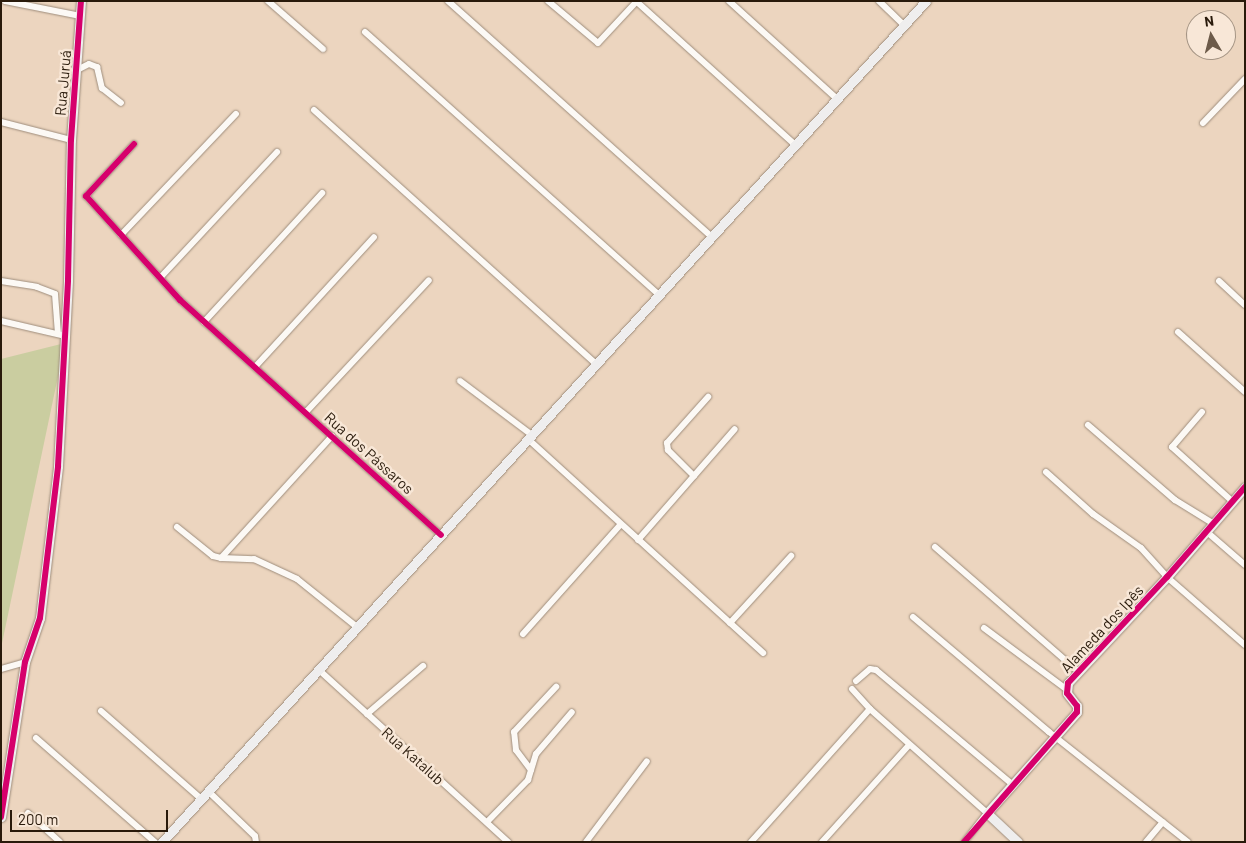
<!DOCTYPE html>
<html>
<head>
<meta charset="utf-8">
<style>
  body { margin:0 }
  #map { position:relative; width:1246px; height:843px; overflow:hidden; background:#ecd5bf; font-family:Barlow,sans-serif }
  div>[style] { position:absolute }
  [style*='--x'] { left:calc(var(--x)*1px); top:calc(var(--y)*1px); width:calc(var(--w)*1px); rotate:calc(var(--a)*1deg) }
  .green>* { inset:0; background:#cacda0 }
  .roads { filter:drop-shadow(0 0 1px #9e8d7c) drop-shadow(0 0 1px #9e8d7c) }
  .street>* { height:6px; margin:-3px; padding:0 3px; transform-origin:3px; border-radius:3px; background:#fcf9f5 }
  .secondary>* { height:9px; margin:-4.5px; padding:0 4.5px; transform-origin:4.5px; border-radius:4.5px; background:#efeeee }
  .cycleway>* { height:6px; margin:-3px; padding:0 3px; transform-origin:3px; border-radius:3px; background:#d6006c }
  span { translate:-50% -50%; white-space:nowrap; text-align:center; line-height:1.15; -webkit-text-stroke:5px #f8e7d7; paint-order:stroke }
  .street-label { font-size:15px; color:#291a0b }
  .frame { position:absolute; inset:0; border:2px solid #291a0b; pointer-events:none }
  .north { position:absolute; left:1186px; top:10px; width:50px; height:50px; box-sizing:border-box; background:#f8e7d7; border:1px solid #a59585; border-radius:50%; rotate:352deg; font-size:14px; font-weight:700; line-height:20px; text-align:center; color:#291a0b }
  .north::after { content:''; display:block; margin:auto; width:18px; height:22px; background:#6d5b4a; clip-path:polygon(50% 0,100% 100%,50% 72%,0 100%) }
  .scale { position:absolute; left:10px; top:810px; width:158px; height:22px; box-sizing:border-box; border:2px solid #291a0b; border-top:0; padding-left:6px; font-size:15px; line-height:18px; white-space:nowrap; color:#291a0b; -webkit-text-stroke:4px #f8e7d7; paint-order:stroke }
</style>
</head>
<body>
<div id="map">
  <div class="green">
    <div style="clip-path:polygon(65px 343px,1px 648px,1px 359px)"></div>
  </div>
  <div class="roads">
    <div class="street">
      <div style="--x:5;--y:1;--w:77;--a:11.2"></div>
      <div style="--x:268;--y:1;--w:73;--a:41.1"></div>
      <div style="--x:448;--y:1;--w:354;--a:41.8"></div>
      <div style="--x:548;--y:1;--w:65;--a:40"></div>
      <div style="--x:598;--y:43;--w:57;--a:-47.1"></div>
      <div style="--x:729;--y:1;--w:146;--a:42.2"></div>
      <div style="--x:879;--y:1;--w:35;--a:44"></div>
      <div style="--x:637;--y:2;--w:213;--a:42.1"></div>
      <div style="--x:365;--y:32;--w:394;--a:41.8"></div>
      <div style="--x:77;--y:70;--w:13;--a:-27"></div>
      <div style="--x:89;--y:64;--w:9;--a:21"></div>
      <div style="--x:97;--y:67;--w:22;--a:77"></div>
      <div style="--x:102;--y:88;--w:24;--a:38"></div>
      <div style="--x:314;--y:110;--w:380;--a:42"></div>
      <div style="--x:1;--y:122;--w:72;--a:14.4"></div>
      <div style="--x:1203;--y:123;--w:61;--a:-46.3"></div>
      <div style="--x:134;--y:144;--w:71;--a:132.7"></div>
      <div style="--x:86;--y:196;--w:140;--a:47.9"></div>
      <div style="--x:180;--y:300;--w:351;--a:42"></div>
      <div style="--x:121;--y:235;--w:167;--a:-46.5"></div>
      <div style="--x:160;--y:278;--w:172;--a:-47.1"></div>
      <div style="--x:1;--y:281;--w:36;--a:9"></div>
      <div style="--x:37;--y:287;--w:19;--a:21"></div>
      <div style="--x:55;--y:294;--w:40;--a:85.7"></div>
      <div style="--x:1219;--y:281;--w:35;--a:43"></div>
      <div style="--x:1;--y:321;--w:62;--a:13.1"></div>
      <div style="--x:204;--y:322;--w:175;--a:-47.5"></div>
      <div style="--x:1178;--y:332;--w:90;--a:41.8"></div>
      <div style="--x:255;--y:367;--w:176;--a:-47.5"></div>
      <div style="--x:460;--y:381;--w:90;--a:36.9"></div>
      <div style="--x:306;--y:412;--w:180;--a:-47"></div>
      <div style="--x:1202;--y:412;--w:46;--a:130.6"></div>
      <div style="--x:1172;--y:447;--w:82;--a:42"></div>
      <div style="--x:1088;--y:425;--w:115;--a:40.8"></div>
      <div style="--x:1175;--y:500;--w:46;--a:31.6"></div>
      <div style="--x:528;--y:439;--w:318;--a:42.3"></div>
      <div style="--x:1046;--y:472;--w:63;--a:41.8"></div>
      <div style="--x:1093;--y:514;--w:59;--a:35.3"></div>
      <div style="--x:1141;--y:548;--w:39;--a:48"></div>
      <div style="--x:1167;--y:577;--w:103;--a:41.1"></div>
      <div style="--x:694;--y:476;--w:37;--a:-135"></div>
      <div style="--x:668;--y:450;--w:7;--a:-98"></div>
      <div style="--x:667;--y:443;--w:62;--a:-48.3"></div>
      <div style="--x:177;--y:527;--w:46;--a:38.9"></div>
      <div style="--x:213;--y:556;--w:8;--a:14"></div>
      <div style="--x:221;--y:558;--w:165;--a:-47.7"></div>
      <div style="--x:1207;--y:532;--w:50;--a:41"></div>
      <div style="--x:638;--y:540;--w:147;--a:-48.9"></div>
      <div style="--x:935;--y:547;--w:191;--a:41"></div>
      <div style="--x:221;--y:558;--w:33;--a:2"></div>
      <div style="--x:254;--y:559;--w:47;--a:24.9"></div>
      <div style="--x:297;--y:579;--w:77;--a:38.7"></div>
      <div style="--x:913;--y:617;--w:178;--a:40.2"></div>
      <div style="--x:1049;--y:732;--w:177;--a:38.4"></div>
      <div style="--x:730;--y:623;--w:91;--a:-47.7"></div>
      <div style="--x:984;--y:628;--w:102;--a:36.6"></div>
      <div style="--x:523;--y:634;--w:146;--a:-48.3"></div>
      <div style="--x:1;--y:669;--w:25;--a:-16"></div>
      <div style="--x:319;--y:670;--w:256;--a:42.3"></div>
      <div style="--x:856;--y:681;--w:18;--a:-41"></div>
      <div style="--x:870;--y:669;--w:6;--a:9"></div>
      <div style="--x:876;--y:670;--w:179;--a:40"></div>
      <div style="--x:852;--y:689;--w:27;--a:48"></div>
      <div style="--x:870;--y:709;--w:157;--a:41.6"></div>
      <div style="--x:987;--y:813;--w:37;--a:128"></div>
      <div style="--x:101;--y:711;--w:132;--a:41.3"></div>
      <div style="--x:367;--y:714;--w:74;--a:-40.6"></div>
      <div style="--x:36;--y:738;--w:158;--a:41.2"></div>
      <div style="--x:531;--y:770;--w:25;--a:-127"></div>
      <div style="--x:516;--y:750;--w:18;--a:-96"></div>
      <div style="--x:514;--y:732;--w:62;--a:-47"></div>
      <div style="--x:208;--y:791;--w:65;--a:43.8"></div>
      <div style="--x:255;--y:836;--w:6;--a:81"></div>
      <div style="--x:28;--y:813;--w:43;--a:42.2"></div>
      <div style="--x:487;--y:822;--w:59;--a:-45.7"></div>
      <div style="--x:528;--y:780;--w:27;--a:-73"></div>
      <div style="--x:536;--y:754;--w:55;--a:-49.4"></div>
      <div style="--x:586;--y:842;--w:101;--a:-53"></div>
      <div style="--x:751;--y:842;--w:178;--a:-48.2"></div>
      <div style="--x:822;--y:842;--w:130;--a:-48.1"></div>
      <div style="--x:1146;--y:842;--w:26;--a:-50"></div>
    </div>
    <div class="secondary">
      <div style="--x:1;--y:817;--w:157;--a:-81.2"></div>
      <div style="--x:25;--y:662;--w:46;--a:-71.2"></div>
      <div style="--x:40;--y:618;--w:153;--a:-83.2"></div>
      <div style="--x:58;--y:466;--w:186;--a:-86.9"></div>
      <div style="--x:68;--y:280;--w:140;--a:-88.8"></div>
      <div style="--x:71;--y:140;--w:139;--a:-85.9"></div>
      <div style="--x:162;--y:842;--w:1136;--a:-47.75"></div>
      <div style="--x:1018;--y:842;--w:42;--a:-136.9"></div>
      <div style="--x:987;--y:813;--w:135;--a:-48.3"></div>
      <div style="--x:1077;--y:712;--w:6;--a:-90"></div>
      <div style="--x:1077;--y:706;--w:16;--a:-128"></div>
      <div style="--x:1067;--y:693;--w:10;--a:-84"></div>
      <div style="--x:1068;--y:683;--w:145;--a:-47"></div>
      <div style="--x:1167;--y:577;--w:119;--a:-49.1"></div>
    </div>
  </div>
  <div class="cycleway">
    <div style="--x:134;--y:144;--w:71;--a:132.7"></div>
    <div style="--x:86;--y:196;--w:140;--a:47.9"></div>
    <div style="--x:180;--y:300;--w:351;--a:42"></div>
    <div style="--x:1;--y:817;--w:157;--a:-81.2"></div>
    <div style="--x:25;--y:662;--w:46;--a:-71.2"></div>
    <div style="--x:40;--y:618;--w:153;--a:-83.2"></div>
    <div style="--x:58;--y:466;--w:186;--a:-86.9"></div>
    <div style="--x:68;--y:280;--w:140;--a:-88.8"></div>
    <div style="--x:71;--y:140;--w:139;--a:-85.9"></div>
    <div style="--x:964;--y:842;--w:172;--a:-49"></div>
    <div style="--x:1077;--y:712;--w:6;--a:-90"></div>
    <div style="--x:1077;--y:706;--w:16;--a:-128"></div>
    <div style="--x:1067;--y:693;--w:10;--a:-84"></div>
    <div style="--x:1068;--y:683;--w:145;--a:-47"></div>
    <div style="--x:1167;--y:577;--w:119;--a:-49.1"></div>
  </div>
  <div class="street-label">
    <span style="left:63px;top:83px;rotate:-85deg">Rua Juruá</span>
    <span style="left:369px;top:453px;rotate:42deg">Rua dos Pássaros</span>
    <span style="left:1102px;top:629px;rotate:-47deg">Alameda dos Ipês</span>
    <span style="left:413px;top:756px;rotate:42deg">Rua Katalub</span>
  </div>
  <div class="frame"></div>
  <div class="north">N</div>
  <div class="scale">200 m</div>
</div>
</body>
</html>
